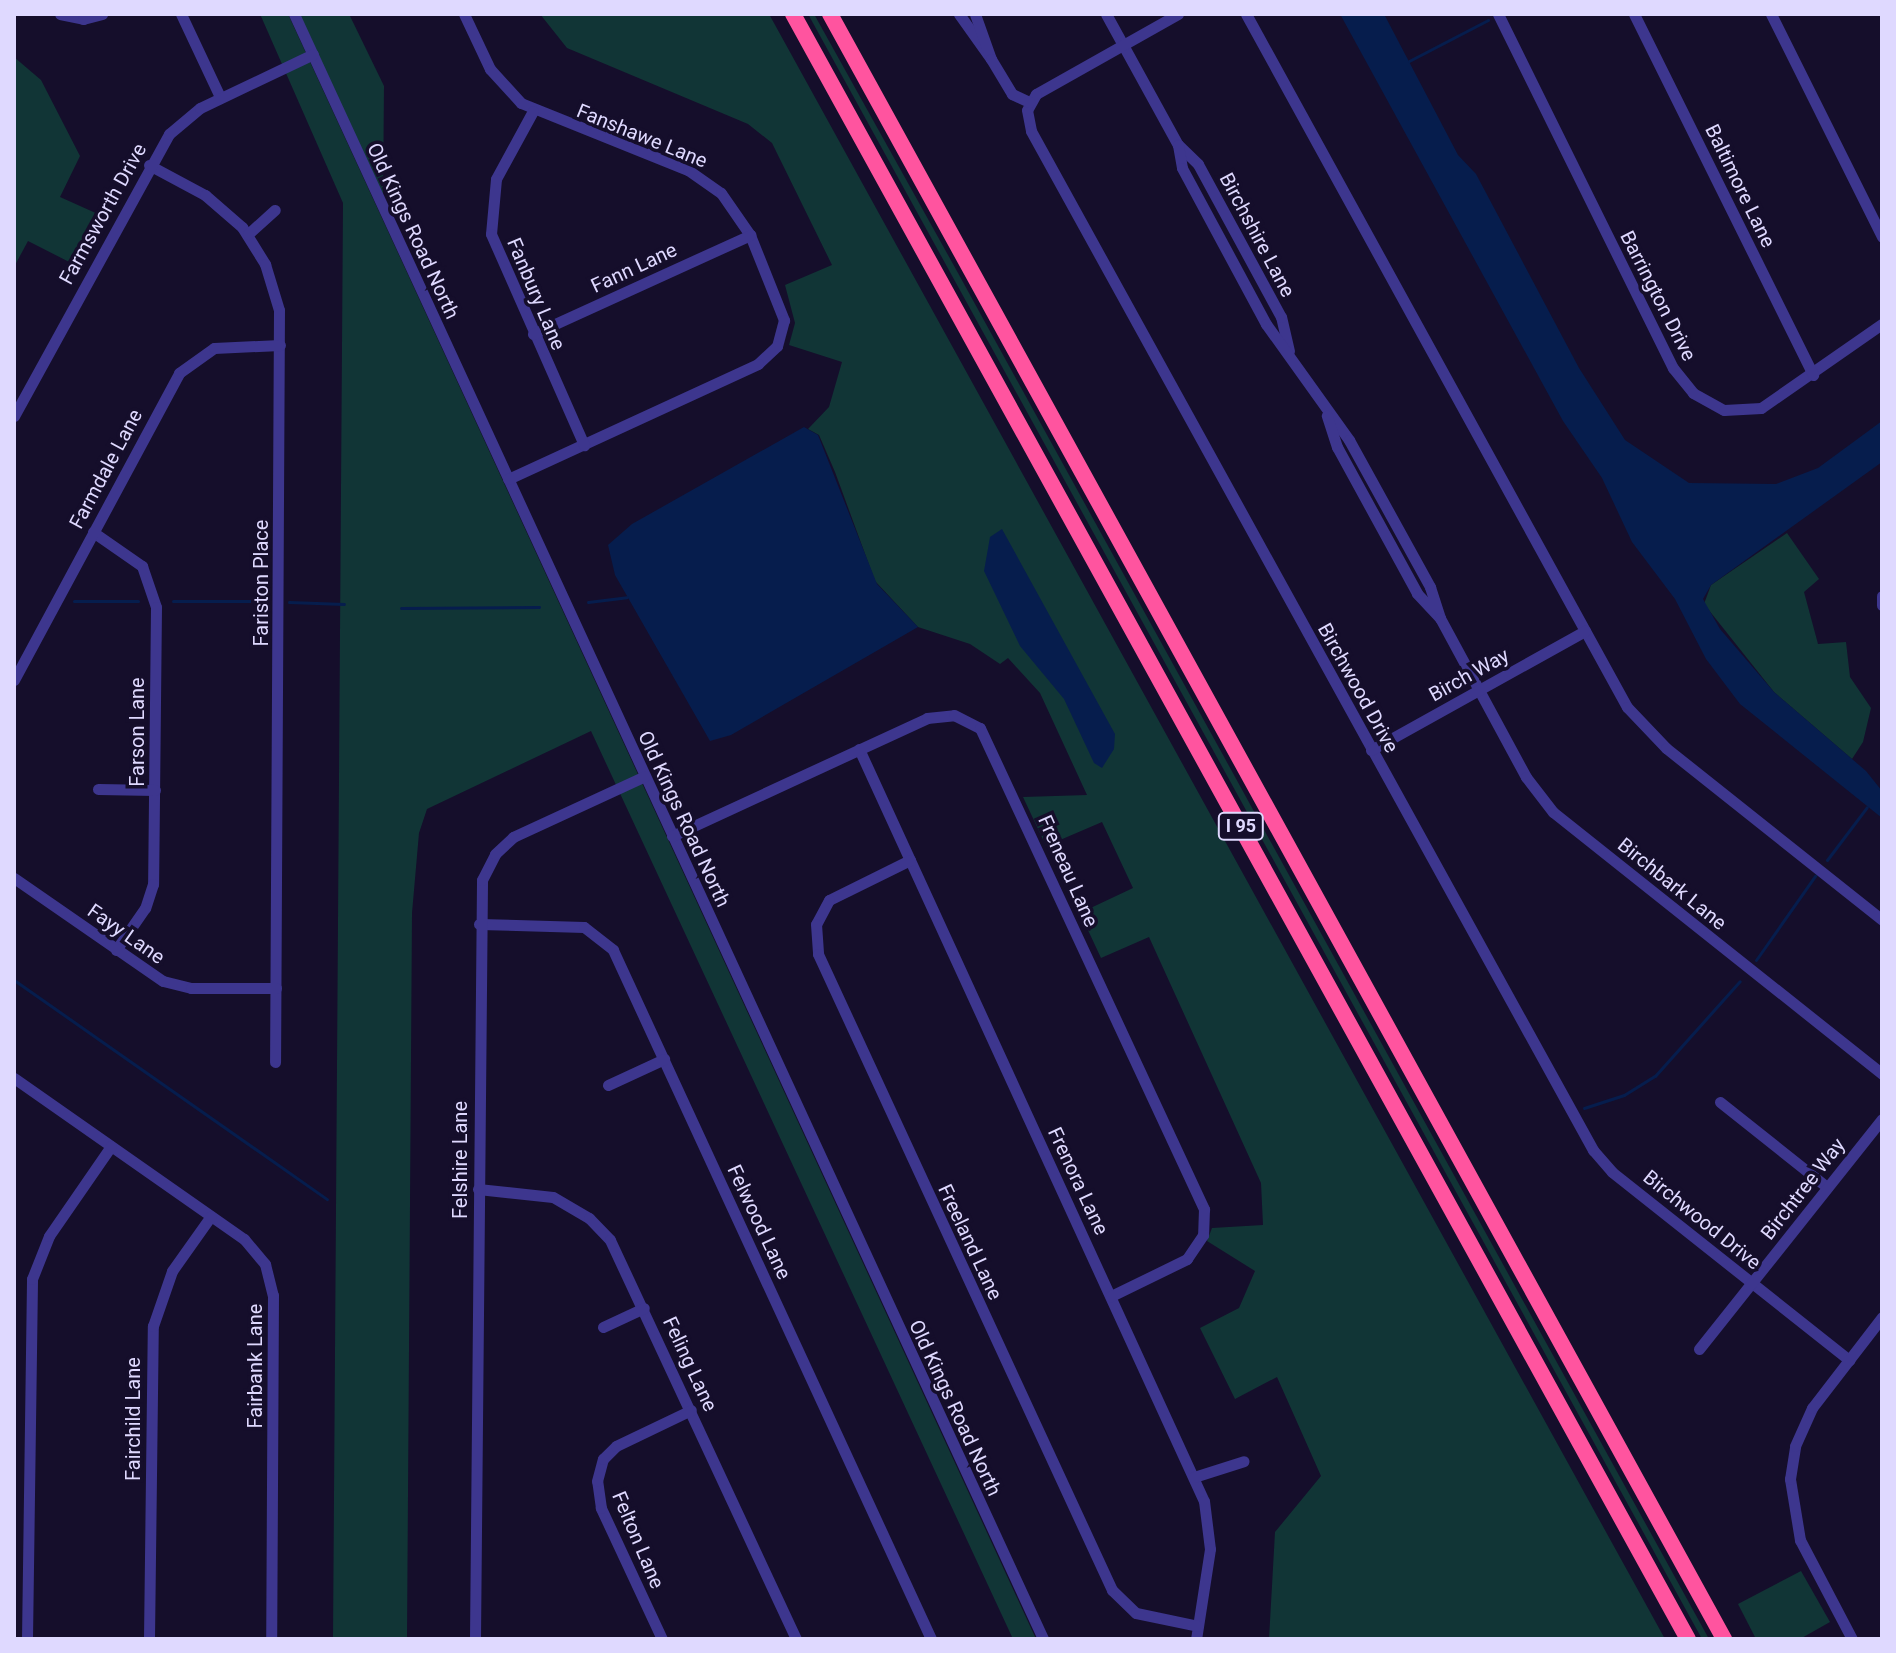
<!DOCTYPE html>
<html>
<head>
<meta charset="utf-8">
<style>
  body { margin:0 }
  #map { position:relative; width:1896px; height:1653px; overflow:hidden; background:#150e2b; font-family:Roboto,sans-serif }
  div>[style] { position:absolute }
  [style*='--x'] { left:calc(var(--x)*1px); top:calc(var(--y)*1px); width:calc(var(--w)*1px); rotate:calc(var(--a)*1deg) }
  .green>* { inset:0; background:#113536 }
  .water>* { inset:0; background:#061d4d }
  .stream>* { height:3px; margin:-1.5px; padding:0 1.5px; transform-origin:1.5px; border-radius:1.5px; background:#061d4d }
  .minor>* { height:11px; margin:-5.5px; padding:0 5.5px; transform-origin:5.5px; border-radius:5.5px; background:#3d368e }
  .highway>* { height:16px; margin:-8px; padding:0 8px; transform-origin:8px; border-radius:8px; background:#ff549f }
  span { translate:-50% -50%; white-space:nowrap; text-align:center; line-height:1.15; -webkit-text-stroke:7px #150e2b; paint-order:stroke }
  .shield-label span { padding:2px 6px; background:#150e2b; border:2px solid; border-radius:6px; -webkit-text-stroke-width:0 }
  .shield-label { font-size:18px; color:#dfd9ff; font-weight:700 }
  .street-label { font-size:20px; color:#dfd9ff }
  .frame { position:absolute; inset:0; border:16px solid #dfd9ff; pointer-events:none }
</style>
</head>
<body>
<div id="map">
  <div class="green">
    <div style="clip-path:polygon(260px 14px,288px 14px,1036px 1639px,1013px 1639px,591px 731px,427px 809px,419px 833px,412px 913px,407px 1639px,333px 1639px,343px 203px)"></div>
    <div style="clip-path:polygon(299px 14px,349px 14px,384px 86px,383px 199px)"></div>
    <div style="clip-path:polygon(540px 14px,769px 14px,1665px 1639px,1269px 1639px,1275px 1532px,1321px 1476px,1277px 1377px,1235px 1399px,1200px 1328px,1239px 1308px,1255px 1271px,1207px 1241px,1212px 1228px,1263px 1225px,1261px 1183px,1149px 937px,1101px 958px,1080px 913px,1133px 888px,1102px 822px,1046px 846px,1023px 797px,1087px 795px,1040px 693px,1008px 658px,1000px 664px,970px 644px,918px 627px,875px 581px,835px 472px,819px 435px,808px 429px,829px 407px,842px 362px,789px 345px,795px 323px,785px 285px,832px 265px,772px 143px,748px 124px,567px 48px)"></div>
    <div style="clip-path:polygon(808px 14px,814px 14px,958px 273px,1709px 1639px,1702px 1639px)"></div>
    <div style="clip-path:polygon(14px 57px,41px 80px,80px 156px,60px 197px,109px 219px,81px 268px,28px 241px,14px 267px)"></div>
    <div style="clip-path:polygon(1787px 533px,1819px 579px,1804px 592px,1818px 644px,1846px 642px,1850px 677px,1871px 708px,1863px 742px,1852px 759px,1774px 692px,1704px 604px,1711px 585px)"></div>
    <div style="clip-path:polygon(1801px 1571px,1830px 1622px,1800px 1639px,1756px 1639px,1738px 1604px)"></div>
  </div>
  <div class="water">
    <div style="clip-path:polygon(1340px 14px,1384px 14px,1458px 155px,1476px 174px,1579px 368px,1625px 440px,1689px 483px,1776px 484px,1818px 468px,1882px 421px,1882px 462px,1711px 585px,1703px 599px,1720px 629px,1774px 692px,1866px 771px,1882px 791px,1882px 818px,1740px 704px,1706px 659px,1675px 599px,1632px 542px,1602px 478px,1563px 421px)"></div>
    <div style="clip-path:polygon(804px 427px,818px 435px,877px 584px,918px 627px,731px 735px,710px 741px,615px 575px,608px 545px,632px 524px)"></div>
    <div style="clip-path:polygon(1002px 529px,1115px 734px,1114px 749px,1102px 768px,1094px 763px,1064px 699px,1020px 646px,984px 571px,990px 537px)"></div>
  </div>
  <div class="stream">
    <div style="--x:1409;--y:61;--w:89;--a:-27.4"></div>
    <div style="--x:74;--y:601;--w:64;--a:0"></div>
    <div style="--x:173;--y:601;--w:93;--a:0"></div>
    <div style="--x:289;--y:602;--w:55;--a:2.1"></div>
    <div style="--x:588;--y:602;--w:39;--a:-7"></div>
    <div style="--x:401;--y:608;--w:138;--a:-0.4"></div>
    <div style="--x:1827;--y:860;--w:66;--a:-53"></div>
    <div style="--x:1756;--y:960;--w:103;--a:-54.9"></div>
    <div style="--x:14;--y:980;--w:382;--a:35"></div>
    <div style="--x:1584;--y:1108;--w:42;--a:-18"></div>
    <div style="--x:1624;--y:1095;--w:36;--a:-32"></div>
    <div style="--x:1655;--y:1076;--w:127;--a:-48.2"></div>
  </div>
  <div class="minor">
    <div style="--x:60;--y:14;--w:24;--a:12"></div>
    <div style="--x:83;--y:19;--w:20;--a:-15"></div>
    <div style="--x:181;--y:14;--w:92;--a:64.8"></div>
    <div style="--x:294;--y:14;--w:1789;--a:65.25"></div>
    <div style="--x:464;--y:14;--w:61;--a:64.7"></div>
    <div style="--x:490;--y:69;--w:46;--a:47.6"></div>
    <div style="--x:521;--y:103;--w:180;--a:21.9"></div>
    <div style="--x:688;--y:170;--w:40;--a:34.9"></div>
    <div style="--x:721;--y:193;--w:51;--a:55.4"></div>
    <div style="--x:750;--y:235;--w:92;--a:68.2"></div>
    <div style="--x:784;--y:320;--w:27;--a:105"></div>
    <div style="--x:777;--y:346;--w:26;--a:137"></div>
    <div style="--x:758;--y:364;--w:275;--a:155.3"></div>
    <div style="--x:959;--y:14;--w:55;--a:54.6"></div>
    <div style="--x:991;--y:59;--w:48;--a:-109.6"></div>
    <div style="--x:1106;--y:14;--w:149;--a:61.2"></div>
    <div style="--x:1178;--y:14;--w:163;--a:150.6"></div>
    <div style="--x:1036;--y:94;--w:18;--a:119"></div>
    <div style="--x:1027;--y:110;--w:21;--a:79"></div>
    <div style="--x:1031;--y:131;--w:1164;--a:61.12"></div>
    <div style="--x:1593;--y:1150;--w:29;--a:49"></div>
    <div style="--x:1612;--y:1172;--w:303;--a:38.4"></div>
    <div style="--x:1246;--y:14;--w:791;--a:61.2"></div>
    <div style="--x:1627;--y:707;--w:57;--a:46.4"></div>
    <div style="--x:1666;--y:748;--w:276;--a:38.5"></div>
    <div style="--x:1498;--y:14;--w:395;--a:63.7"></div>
    <div style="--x:1673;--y:368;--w:32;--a:51"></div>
    <div style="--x:1693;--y:393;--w:35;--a:29"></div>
    <div style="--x:1724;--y:410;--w:37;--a:-3"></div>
    <div style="--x:1761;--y:408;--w:147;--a:-34.8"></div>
    <div style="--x:1634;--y:14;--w:403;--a:63.6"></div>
    <div style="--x:1771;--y:14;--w:249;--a:63.5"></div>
    <div style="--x:991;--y:59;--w:41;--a:59"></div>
    <div style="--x:1012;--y:94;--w:19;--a:25"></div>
    <div style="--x:533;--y:111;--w:77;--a:118.6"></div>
    <div style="--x:496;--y:179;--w:55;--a:95.2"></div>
    <div style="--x:491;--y:234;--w:231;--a:66.2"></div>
    <div style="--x:149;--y:165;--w:64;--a:28.2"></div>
    <div style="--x:205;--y:195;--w:49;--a:40.9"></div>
    <div style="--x:242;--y:227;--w:44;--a:58.1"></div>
    <div style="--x:265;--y:264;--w:48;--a:73.1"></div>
    <div style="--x:279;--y:310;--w:752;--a:90.3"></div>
    <div style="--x:248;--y:234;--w:36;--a:-42"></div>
    <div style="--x:533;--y:334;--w:239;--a:-24.5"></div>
    <div style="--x:1289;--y:351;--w:35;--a:-103"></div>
    <div style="--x:1281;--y:317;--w:174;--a:-118.5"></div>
    <div style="--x:1198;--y:164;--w:28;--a:-136"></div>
    <div style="--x:1178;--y:145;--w:23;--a:80"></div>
    <div style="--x:1182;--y:168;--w:177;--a:61.7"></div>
    <div style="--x:1266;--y:324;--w:143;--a:54.4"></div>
    <div style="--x:1349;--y:440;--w:168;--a:61.1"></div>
    <div style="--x:1430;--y:587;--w:33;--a:72"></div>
    <div style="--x:1440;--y:618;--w:34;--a:-133"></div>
    <div style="--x:1417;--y:593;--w:166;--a:-118.7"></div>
    <div style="--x:1337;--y:447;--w:33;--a:-108"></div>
    <div style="--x:14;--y:416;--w:322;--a:-61.2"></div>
    <div style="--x:169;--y:134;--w:40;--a:-40"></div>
    <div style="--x:200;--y:108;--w:125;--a:-25.5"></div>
    <div style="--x:93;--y:532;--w:60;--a:34.8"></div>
    <div style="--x:142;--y:566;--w:43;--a:71.1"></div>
    <div style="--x:156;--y:607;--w:277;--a:90.6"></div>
    <div style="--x:153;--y:884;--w:25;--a:108"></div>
    <div style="--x:145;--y:908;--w:51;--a:124.6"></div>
    <div style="--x:1882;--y:596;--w:9;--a:90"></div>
    <div style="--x:1440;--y:618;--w:181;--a:61.6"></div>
    <div style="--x:1526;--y:777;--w:44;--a:52.4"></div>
    <div style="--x:1553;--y:812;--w:421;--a:38.5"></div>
    <div style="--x:14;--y:680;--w:349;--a:-61.7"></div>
    <div style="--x:179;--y:373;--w:43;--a:-35.5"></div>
    <div style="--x:214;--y:348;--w:66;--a:-2.6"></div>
    <div style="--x:859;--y:749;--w:827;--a:65.36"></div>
    <div style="--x:1204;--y:1501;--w:48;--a:82.9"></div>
    <div style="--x:1210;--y:1549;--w:91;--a:98.8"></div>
    <div style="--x:1371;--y:750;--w:245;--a:-29.1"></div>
    <div style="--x:98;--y:789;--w:57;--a:1"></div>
    <div style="--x:672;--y:836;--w:281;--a:-24.8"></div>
    <div style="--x:927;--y:718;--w:27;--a:-6"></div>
    <div style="--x:954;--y:715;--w:29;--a:27"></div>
    <div style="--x:980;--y:728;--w:531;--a:65.03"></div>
    <div style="--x:1204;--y:1209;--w:26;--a:92"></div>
    <div style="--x:1203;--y:1235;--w:29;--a:124"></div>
    <div style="--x:1187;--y:1259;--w:85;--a:154"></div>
    <div style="--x:910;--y:860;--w:90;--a:153.7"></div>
    <div style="--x:829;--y:900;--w:27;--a:118"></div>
    <div style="--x:816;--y:924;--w:30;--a:86"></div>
    <div style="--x:818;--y:954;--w:701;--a:65.19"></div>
    <div style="--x:1112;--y:1590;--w:33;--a:44"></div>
    <div style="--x:1136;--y:1613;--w:63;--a:11.8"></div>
    <div style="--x:14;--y:878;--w:181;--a:34.7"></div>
    <div style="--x:163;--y:981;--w:29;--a:14"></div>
    <div style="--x:191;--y:988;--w:85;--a:0"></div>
    <div style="--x:479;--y:924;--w:105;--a:1.6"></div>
    <div style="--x:584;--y:927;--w:37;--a:38"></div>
    <div style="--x:613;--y:950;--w:759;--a:65.22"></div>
    <div style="--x:14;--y:1078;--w:281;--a:35"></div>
    <div style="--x:244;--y:1239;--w:33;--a:50"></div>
    <div style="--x:265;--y:1264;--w:32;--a:76"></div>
    <div style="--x:273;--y:1295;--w:344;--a:90.3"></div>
    <div style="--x:608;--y:1085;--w:62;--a:-24.9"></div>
    <div style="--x:1720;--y:1102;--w:137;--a:38.5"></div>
    <div style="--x:478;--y:1189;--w:75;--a:6.1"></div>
    <div style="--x:553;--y:1197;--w:42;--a:30.3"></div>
    <div style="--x:589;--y:1218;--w:30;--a:46"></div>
    <div style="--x:610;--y:1240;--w:440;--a:65"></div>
    <div style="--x:603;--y:1327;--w:45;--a:-24.9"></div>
    <div style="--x:1699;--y:1349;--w:294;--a:-51.5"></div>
    <div style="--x:1194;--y:1477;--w:52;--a:-17.7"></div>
    <div style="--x:27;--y:1639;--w:360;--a:-89.2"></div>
    <div style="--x:32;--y:1279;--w:46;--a:-68.4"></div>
    <div style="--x:49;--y:1236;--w:109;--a:-55.4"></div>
    <div style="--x:149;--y:1639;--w:313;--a:-89.3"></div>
    <div style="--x:153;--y:1326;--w:58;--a:-70.9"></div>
    <div style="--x:172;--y:1271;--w:67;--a:-54.7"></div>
    <div style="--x:475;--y:1639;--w:759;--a:-89.47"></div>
    <div style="--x:482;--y:880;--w:29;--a:-63"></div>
    <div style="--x:495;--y:854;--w:25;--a:-43"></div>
    <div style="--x:513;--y:837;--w:145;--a:-24.8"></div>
    <div style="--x:662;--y:1639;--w:145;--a:-115"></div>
    <div style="--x:601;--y:1508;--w:27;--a:-98"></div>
    <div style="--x:597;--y:1481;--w:23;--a:-75"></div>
    <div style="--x:603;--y:1459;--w:18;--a:-45"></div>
    <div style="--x:616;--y:1446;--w:83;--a:-25.6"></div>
    <div style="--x:1852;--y:1639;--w:112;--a:-117.7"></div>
    <div style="--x:1800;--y:1540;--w:62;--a:-99.3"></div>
    <div style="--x:1790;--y:1479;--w:33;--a:-81"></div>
    <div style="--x:1795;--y:1446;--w:42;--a:-65.9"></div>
    <div style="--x:1812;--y:1408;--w:115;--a:-52.4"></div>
  </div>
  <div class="highway">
    <div style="--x:793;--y:14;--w:1855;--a:61.16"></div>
    <div style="--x:830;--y:14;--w:1855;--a:61.18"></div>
  </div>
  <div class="shield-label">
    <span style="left:1241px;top:826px">I 95</span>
  </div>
  <div class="street-label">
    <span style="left:642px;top:136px;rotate:22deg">Fanshawe Lane</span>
    <span style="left:1740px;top:186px;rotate:64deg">Baltimore Lane</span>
    <span style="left:103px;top:214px;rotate:-61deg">Farmsworth Drive</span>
    <span style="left:413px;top:231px;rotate:65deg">Old Kings Road North</span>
    <span style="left:1257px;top:235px;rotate:62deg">Birchshire Lane</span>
    <span style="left:634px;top:268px;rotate:-25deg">Fann Lane</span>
    <span style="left:536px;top:294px;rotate:67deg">Fanbury Lane</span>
    <span style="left:1658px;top:296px;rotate:63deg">Barrington Drive</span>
    <span style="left:106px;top:469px;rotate:-62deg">Farmdale Lane</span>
    <span style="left:261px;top:583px;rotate:-90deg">Fariston Place</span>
    <span style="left:1469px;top:675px;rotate:-29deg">Birch Way</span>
    <span style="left:1358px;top:688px;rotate:61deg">Birchwood Drive</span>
    <span style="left:137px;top:732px;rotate:-90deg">Farson Lane</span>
    <span style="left:684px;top:819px;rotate:65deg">Old Kings Road North</span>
    <span style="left:1068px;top:871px;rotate:66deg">Freneau Lane</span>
    <span style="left:1672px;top:884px;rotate:39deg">Birchbark Lane</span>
    <span style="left:126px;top:934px;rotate:35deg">Fayy Lane</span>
    <span style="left:460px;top:1160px;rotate:-90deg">Felshire Lane</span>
    <span style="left:1078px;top:1181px;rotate:65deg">Frenora Lane</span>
    <span style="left:1803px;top:1189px;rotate:-52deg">Birchtree Way</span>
    <span style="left:1702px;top:1220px;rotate:39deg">Birchwood Drive</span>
    <span style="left:759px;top:1222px;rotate:65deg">Felwood Lane</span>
    <span style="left:970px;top:1242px;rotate:65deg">Freeland Lane</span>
    <span style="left:690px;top:1364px;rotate:65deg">Feling Lane</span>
    <span style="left:255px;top:1366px;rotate:-90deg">Fairbank Lane</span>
    <span style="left:955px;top:1408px;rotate:65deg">Old Kings Road North</span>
    <span style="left:133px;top:1419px;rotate:-90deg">Fairchild Lane</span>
    <span style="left:638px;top:1540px;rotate:67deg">Felton Lane</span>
  </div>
  <div class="frame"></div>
</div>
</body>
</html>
